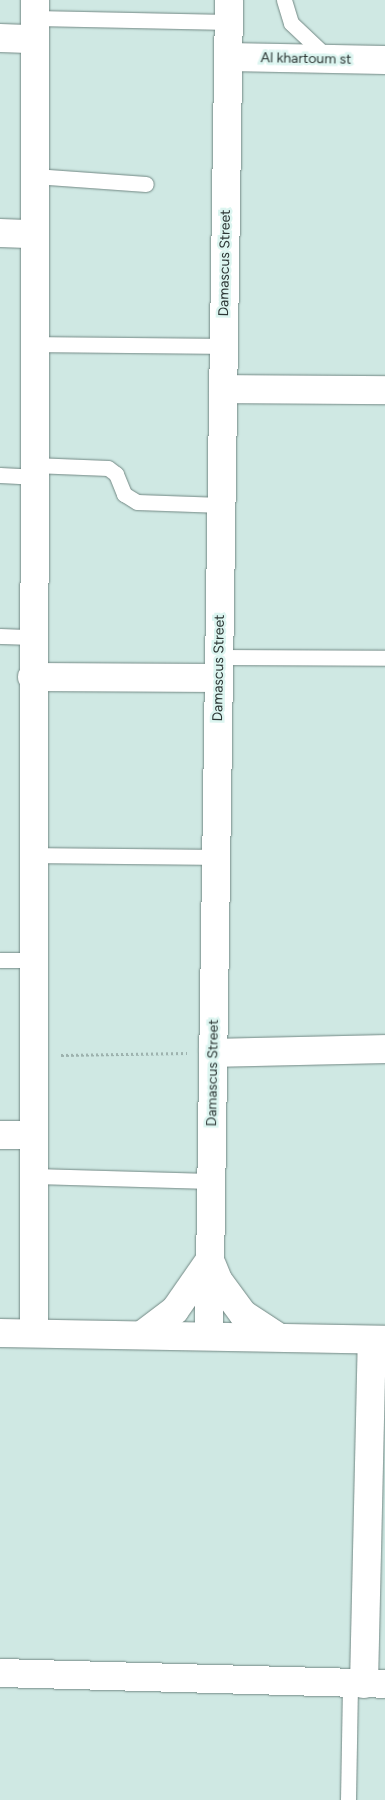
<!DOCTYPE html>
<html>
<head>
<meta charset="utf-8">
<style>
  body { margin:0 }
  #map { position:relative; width:385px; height:1800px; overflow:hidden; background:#cfe8e3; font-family:Figtree,sans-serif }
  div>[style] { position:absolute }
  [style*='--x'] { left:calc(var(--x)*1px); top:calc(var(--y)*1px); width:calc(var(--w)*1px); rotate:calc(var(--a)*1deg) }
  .path>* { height:3px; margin-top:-1.5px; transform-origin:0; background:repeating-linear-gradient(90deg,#9db2ae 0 2.5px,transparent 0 5px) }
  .roads { filter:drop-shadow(0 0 1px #728884) drop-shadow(0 0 1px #728884) }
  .lane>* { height:15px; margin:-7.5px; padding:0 7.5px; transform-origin:7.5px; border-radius:7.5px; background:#fff }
  .street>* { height:28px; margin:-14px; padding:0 14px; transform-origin:14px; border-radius:14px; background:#fff }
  span { translate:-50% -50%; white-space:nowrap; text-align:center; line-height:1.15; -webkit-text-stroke:5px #dcf5f0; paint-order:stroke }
  .street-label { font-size:14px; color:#2d3735 }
</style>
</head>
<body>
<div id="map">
  <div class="path">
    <div style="--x:61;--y:1055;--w:126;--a:-0.9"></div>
  </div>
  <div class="roads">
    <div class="lane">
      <div style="--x:284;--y:0;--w:24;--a:73"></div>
      <div style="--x:291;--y:23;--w:51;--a:43.4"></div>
      <div style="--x:35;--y:18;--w:194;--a:1.2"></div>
      <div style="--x:34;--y:176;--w:112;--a:4.1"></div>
      <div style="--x:33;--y:344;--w:191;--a:0.6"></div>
      <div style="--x:33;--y:465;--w:75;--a:2.3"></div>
      <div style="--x:108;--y:468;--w:10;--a:37"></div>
      <div style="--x:116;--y:474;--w:22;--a:68"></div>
      <div style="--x:124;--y:494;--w:15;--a:32"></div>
      <div style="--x:137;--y:502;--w:85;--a:2"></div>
      <div style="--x:0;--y:475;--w:33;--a:3"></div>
      <div style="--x:0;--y:636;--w:32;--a:2"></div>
      <div style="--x:219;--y:657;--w:166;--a:0.3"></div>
      <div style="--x:32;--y:855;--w:184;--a:0.6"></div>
      <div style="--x:0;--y:960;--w:32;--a:0"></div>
      <div style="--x:33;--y:1176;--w:179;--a:1.6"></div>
      <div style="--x:348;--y:1800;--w:117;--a:-89"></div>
    </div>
    <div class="street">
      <div style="--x:0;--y:38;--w:35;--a:2"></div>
      <div style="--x:228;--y:57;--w:157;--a:1.1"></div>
      <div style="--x:0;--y:233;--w:34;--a:2"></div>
      <div style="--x:223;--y:389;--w:162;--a:0.4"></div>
      <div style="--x:32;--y:677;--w:187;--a:0.3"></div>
      <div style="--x:213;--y:1053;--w:172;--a:-1.3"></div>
      <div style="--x:0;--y:1135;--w:33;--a:0"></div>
      <div style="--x:212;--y:1265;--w:16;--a:68"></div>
      <div style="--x:218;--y:1280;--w:42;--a:53.7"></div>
      <div style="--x:243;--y:1314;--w:42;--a:33.3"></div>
      <div style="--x:0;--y:1333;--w:385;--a:1"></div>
      <div style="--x:34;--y:1333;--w:1333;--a:-89.96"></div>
      <div style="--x:142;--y:1335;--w:41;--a:-37.1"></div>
      <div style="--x:175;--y:1310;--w:60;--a:-55.2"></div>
      <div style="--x:209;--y:1336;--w:1336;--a:-89.14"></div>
      <div style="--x:0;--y:1673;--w:385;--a:1.6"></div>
      <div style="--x:364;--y:1684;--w:344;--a:-88.7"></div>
    </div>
  </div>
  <div class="street-label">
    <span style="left:306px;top:59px;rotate:1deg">Al khartoum st</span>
    <span style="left:225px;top:263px;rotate:-89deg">Damascus Street</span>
    <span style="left:219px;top:668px;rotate:-89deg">Damascus Street</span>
    <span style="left:213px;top:1073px;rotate:-89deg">Damascus Street</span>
  </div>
</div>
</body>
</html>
